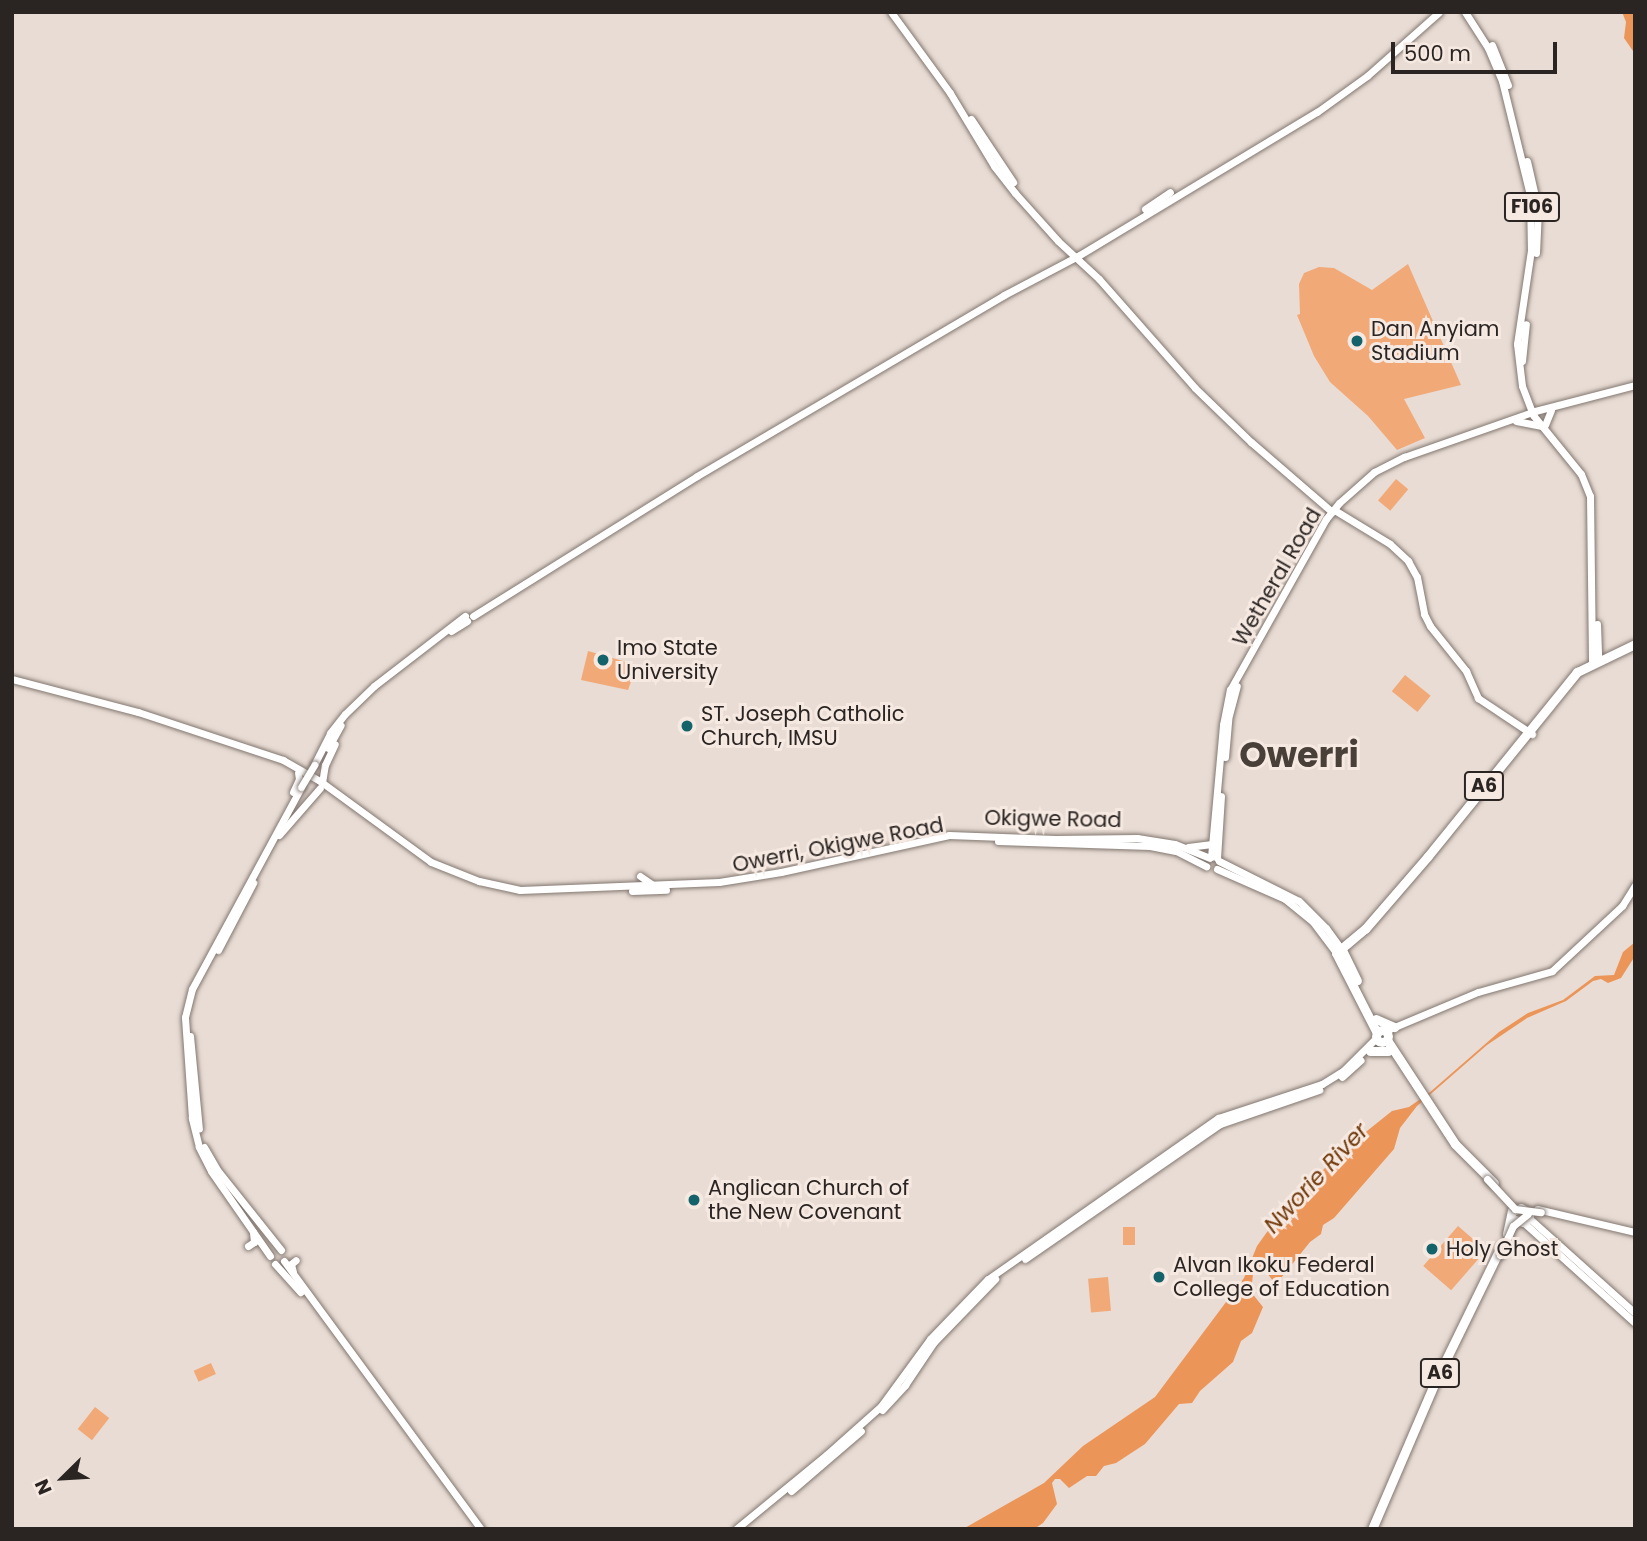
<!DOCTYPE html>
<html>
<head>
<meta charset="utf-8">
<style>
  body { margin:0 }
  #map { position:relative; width:1647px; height:1541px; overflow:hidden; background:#e8dcd4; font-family:Poppins,sans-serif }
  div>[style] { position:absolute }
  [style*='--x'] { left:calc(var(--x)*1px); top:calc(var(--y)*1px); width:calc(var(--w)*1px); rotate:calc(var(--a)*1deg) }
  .green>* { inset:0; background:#f2a978; transform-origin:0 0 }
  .water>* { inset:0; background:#ec9559 }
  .roads { filter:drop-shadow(0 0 2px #827770) drop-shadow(0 0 2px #827770) }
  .major>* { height:7px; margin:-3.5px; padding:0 3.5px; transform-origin:3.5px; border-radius:3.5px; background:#fff }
  .highway>* { height:9px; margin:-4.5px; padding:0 4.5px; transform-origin:4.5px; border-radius:4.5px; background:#fff }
  .highway>.ring { margin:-4.5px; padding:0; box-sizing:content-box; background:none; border:9px solid #fff; border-radius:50% }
  .bridges { filter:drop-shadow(0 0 2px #827770) drop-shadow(0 0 2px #827770) }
  .major-bridge>* { height:7px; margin:-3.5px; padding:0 3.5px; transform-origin:3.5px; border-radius:3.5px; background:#fff }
  .dots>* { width:19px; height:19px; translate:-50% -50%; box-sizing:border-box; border:4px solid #f6e9e1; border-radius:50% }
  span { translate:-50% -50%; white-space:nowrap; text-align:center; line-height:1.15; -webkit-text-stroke:6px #f6e9e1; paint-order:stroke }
  .shield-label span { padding:2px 5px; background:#f6e9e1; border:2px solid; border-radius:5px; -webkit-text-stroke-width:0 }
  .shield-label { font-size:19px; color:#2a2523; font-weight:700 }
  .poi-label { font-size:21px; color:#2a2523 }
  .left { translate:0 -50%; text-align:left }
  .street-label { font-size:21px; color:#2a2523 }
  .water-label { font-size:23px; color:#723a0c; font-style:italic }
  .town-label { font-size:35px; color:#4a403a; font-weight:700 }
  .frame { position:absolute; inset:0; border:14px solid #2a2523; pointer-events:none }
  .north { position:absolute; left:28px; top:1443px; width:70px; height:70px; -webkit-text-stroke:5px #f6e9e1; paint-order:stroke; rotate:246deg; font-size:19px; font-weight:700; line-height:28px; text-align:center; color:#2a2523 }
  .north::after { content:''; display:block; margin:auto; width:24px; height:32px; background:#2a2523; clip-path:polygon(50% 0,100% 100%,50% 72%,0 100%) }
  .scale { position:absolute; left:1391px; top:42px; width:166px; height:32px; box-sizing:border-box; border:4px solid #2a2523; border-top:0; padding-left:9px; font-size:21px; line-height:24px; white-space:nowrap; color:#2a2523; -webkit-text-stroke:5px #f6e9e1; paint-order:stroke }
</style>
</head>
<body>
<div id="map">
  <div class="green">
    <div style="clip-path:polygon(1408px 264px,1461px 385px,1404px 399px,1425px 438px,1397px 450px,1368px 416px,1330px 382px,1314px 356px,1297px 315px,1300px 314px,1299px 284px,1304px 273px,1319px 267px,1334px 268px,1372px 290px)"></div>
    <div style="left:1396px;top:479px;width:16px;height:28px;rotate:40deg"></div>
    <div style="clip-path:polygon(588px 651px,637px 665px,628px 690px,581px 680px)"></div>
    <div style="left:1405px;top:675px;width:33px;height:21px;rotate:39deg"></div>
    <div style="left:1458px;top:1226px;width:37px;height:53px;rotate:41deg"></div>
    <div style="left:1123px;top:1227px;width:12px;height:18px"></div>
    <div style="left:1108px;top:1277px;width:34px;height:20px;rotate:85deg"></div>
    <div style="left:211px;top:1363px;width:12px;height:19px;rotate:66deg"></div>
    <div style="left:95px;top:1407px;width:18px;height:28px;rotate:38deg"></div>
  </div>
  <div class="water">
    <div style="clip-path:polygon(1622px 12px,1635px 12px,1635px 64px,1633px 51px,1624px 38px,1626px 22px)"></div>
    <div style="clip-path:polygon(1635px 942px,1635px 956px,1621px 978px,1608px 983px,1601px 979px,1593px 981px,1566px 1001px,1527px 1018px,1487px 1045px,1417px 1106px,1400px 1128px,1394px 1149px,1334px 1218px,1323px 1225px,1321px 1234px,1310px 1242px,1281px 1278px,1273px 1281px,1262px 1266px,1258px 1267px,1253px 1274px,1251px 1292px,1263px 1307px,1252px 1333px,1241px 1341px,1233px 1362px,1200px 1391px,1192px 1403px,1179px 1404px,1145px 1444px,1116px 1463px,1104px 1466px,1096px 1476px,1087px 1476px,1069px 1488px,1060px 1479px,1055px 1479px,1052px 1483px,1057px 1504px,1043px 1523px,1034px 1529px,963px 1529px,1044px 1483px,1083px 1446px,1155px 1397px,1244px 1278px,1257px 1246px,1272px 1225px,1337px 1155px,1392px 1111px,1409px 1107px,1429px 1093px,1499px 1032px,1528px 1013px,1563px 1000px,1595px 976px,1614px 975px,1623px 952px)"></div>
  </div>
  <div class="roads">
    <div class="major">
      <div style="--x:891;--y:12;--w:100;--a:53.9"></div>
      <div style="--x:950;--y:93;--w:85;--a:58.9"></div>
      <div style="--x:994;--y:166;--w:34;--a:52"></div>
      <div style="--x:1015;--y:193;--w:64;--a:48.1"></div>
      <div style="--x:1058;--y:241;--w:56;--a:42.8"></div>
      <div style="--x:1099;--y:279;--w:145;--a:48.6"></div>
      <div style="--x:1195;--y:388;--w:78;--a:44"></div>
      <div style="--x:1251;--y:442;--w:107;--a:40.8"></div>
      <div style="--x:1465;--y:12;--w:43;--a:57.4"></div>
      <div style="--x:1488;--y:48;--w:36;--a:67"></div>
      <div style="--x:1502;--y:81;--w:117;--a:76.2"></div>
      <div style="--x:1530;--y:195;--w:55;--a:89"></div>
      <div style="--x:1531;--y:250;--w:95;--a:98.5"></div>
      <div style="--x:1517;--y:344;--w:42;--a:83.2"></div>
      <div style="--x:1522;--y:386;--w:31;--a:69"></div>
      <div style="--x:1533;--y:415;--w:76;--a:50.9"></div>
      <div style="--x:1581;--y:474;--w:24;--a:68"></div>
      <div style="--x:1590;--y:496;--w:168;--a:89.3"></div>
      <div style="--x:1492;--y:45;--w:43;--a:68.2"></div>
      <div style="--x:971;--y:119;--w:76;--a:56.3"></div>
      <div style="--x:1527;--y:161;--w:49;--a:77.1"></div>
      <div style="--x:1538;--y:209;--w:44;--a:92.6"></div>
      <div style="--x:1145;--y:209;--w:30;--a:-34"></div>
      <div style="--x:1522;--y:361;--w:37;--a:-84"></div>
      <div style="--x:1516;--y:421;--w:25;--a:11"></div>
      <div style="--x:1545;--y:425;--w:16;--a:-68"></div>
      <div style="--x:1336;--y:511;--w:63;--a:31.4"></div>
      <div style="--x:1390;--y:544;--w:25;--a:43"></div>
      <div style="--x:1408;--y:561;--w:18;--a:61"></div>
      <div style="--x:1417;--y:577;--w:38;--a:79"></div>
      <div style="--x:1424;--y:614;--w:13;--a:63"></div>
      <div style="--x:1430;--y:626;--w:58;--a:51.3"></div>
      <div style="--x:1466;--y:671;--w:30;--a:66"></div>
      <div style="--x:1478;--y:698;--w:65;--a:33.7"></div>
      <div style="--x:473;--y:616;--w:264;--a:-32"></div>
      <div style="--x:697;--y:476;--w:356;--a:-30.5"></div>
      <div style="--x:1004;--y:295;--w:84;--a:-27.8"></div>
      <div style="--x:1078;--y:256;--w:279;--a:-31.1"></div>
      <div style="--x:1317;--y:112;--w:62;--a:-35.8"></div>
      <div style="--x:1367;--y:76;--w:96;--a:-41.6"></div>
      <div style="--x:1597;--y:624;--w:37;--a:88"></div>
      <div style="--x:451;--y:631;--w:19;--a:-32"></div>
      <div style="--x:12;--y:679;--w:130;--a:14.7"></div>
      <div style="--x:138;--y:712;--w:153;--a:18.3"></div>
      <div style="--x:283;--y:760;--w:43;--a:29.6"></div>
      <div style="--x:320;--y:781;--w:137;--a:36.1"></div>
      <div style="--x:431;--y:862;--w:52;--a:21.6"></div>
      <div style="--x:479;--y:881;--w:42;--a:12.4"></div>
      <div style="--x:520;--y:890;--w:199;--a:-2.3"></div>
      <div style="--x:719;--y:882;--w:63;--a:-9.2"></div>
      <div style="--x:781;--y:872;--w:172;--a:-12.4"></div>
      <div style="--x:949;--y:835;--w:106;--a:2.2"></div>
      <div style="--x:1055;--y:839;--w:82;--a:-0.7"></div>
      <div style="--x:1137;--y:838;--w:38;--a:9"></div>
      <div style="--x:1175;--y:844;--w:37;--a:22"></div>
      <div style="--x:328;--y:748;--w:26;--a:-61"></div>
      <div style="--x:1225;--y:757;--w:38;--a:-85"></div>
      <div style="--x:1228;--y:719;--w:34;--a:-75"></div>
      <div style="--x:314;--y:765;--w:36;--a:-63"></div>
      <div style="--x:330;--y:733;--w:24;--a:-52"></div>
      <div style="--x:345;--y:714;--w:40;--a:-44"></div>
      <div style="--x:374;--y:686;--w:115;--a:-37.6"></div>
      <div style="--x:322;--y:783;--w:18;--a:-81"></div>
      <div style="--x:325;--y:765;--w:23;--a:-65"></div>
      <div style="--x:293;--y:792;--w:14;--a:-65"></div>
      <div style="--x:299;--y:779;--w:6;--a:-99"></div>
      <div style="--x:279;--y:835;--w:62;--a:-48.9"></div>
      <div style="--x:998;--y:841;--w:152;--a:1.9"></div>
      <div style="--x:1150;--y:846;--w:26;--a:11"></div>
      <div style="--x:1176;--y:851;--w:34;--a:27"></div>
      <div style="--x:1188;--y:847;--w:24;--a:-7"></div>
      <div style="--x:1211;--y:857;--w:133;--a:-84.8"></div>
      <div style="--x:1223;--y:725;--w:36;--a:-79"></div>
      <div style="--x:1230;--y:690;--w:196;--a:-60.7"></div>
      <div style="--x:1326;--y:519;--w:21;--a:-51"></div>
      <div style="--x:1339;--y:503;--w:47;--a:-41.5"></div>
      <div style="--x:1374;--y:472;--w:34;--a:-27"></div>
      <div style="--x:1404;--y:457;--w:139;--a:-19.3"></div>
      <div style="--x:1535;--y:411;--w:103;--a:-14.6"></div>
      <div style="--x:1217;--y:858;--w:62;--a:-86.3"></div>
      <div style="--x:1219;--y:861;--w:89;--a:26.6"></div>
      <div style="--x:1299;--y:901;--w:38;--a:45"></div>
      <div style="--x:1326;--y:928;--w:27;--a:54"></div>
      <div style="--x:1217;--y:869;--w:74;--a:23.8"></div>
      <div style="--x:1285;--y:899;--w:36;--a:39"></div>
      <div style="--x:1313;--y:922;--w:39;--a:53"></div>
      <div style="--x:640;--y:876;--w:16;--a:35"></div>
      <div style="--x:632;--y:891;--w:34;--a:-2"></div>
      <div style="--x:218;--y:950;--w:76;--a:-62.4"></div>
      <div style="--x:1385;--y:1031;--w:101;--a:-22.8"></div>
      <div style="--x:1478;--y:992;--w:77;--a:-15.8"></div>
      <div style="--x:1552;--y:971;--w:96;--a:-42.9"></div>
      <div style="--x:1622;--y:906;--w:25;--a:-58"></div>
      <div style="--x:190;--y:1036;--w:93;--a:84.5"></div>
      <div style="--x:1342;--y:1077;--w:25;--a:-42"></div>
      <div style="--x:204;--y:1147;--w:28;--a:60"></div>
      <div style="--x:218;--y:1171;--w:101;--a:51.4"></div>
      <div style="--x:1537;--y:1209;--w:101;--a:13.2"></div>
      <div style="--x:1529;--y:1218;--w:142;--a:41.9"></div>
      <div style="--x:1523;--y:1222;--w:151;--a:42"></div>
      <div style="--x:248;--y:1246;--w:7;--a:-34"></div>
      <div style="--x:254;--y:1242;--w:10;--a:-96"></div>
      <div style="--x:270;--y:1256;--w:103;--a:-124.8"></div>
      <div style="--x:211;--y:1171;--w:27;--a:-117"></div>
      <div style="--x:199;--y:1147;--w:30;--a:-104"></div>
      <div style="--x:192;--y:1118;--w:101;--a:-94"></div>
      <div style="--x:185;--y:1017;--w:29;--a:-76"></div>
      <div style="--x:192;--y:989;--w:230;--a:-61.6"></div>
      <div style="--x:1025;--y:1259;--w:237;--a:-34.7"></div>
      <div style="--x:1220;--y:1124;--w:105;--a:-19"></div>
      <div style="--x:284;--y:1261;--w:333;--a:53.7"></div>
      <div style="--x:275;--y:1264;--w:38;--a:48"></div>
      <div style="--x:293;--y:1272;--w:8;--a:-104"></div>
      <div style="--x:291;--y:1264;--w:6;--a:-39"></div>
      <div style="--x:882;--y:1410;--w:34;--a:-47"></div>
      <div style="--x:905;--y:1385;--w:52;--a:-56"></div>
      <div style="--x:934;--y:1342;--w:88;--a:-45.9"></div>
      <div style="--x:791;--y:1491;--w:92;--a:-40.6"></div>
      <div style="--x:736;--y:1529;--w:117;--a:-39.4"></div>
      <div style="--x:826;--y:1455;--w:74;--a:-41.7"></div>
      <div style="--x:881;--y:1406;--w:83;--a:-53.8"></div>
      <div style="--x:930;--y:1339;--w:83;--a:-46"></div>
      <div style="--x:988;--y:1279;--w:281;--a:-35"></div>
      <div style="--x:1218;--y:1118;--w:109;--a:-18.1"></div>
      <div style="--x:1322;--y:1084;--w:26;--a:-32"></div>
      <div style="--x:1344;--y:1070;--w:45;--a:-45"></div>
    </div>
    <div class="highway">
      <div style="--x:1342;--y:950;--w:34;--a:64"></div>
      <div style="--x:1376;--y:1019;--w:20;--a:24"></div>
      <div class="ring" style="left:1376px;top:1030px;width:3px;height:3px"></div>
      <div style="--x:1377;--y:1033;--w:90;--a:-117.1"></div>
      <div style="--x:1336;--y:953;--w:38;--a:-40"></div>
      <div style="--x:1365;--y:929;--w:96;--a:-49.2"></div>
      <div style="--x:1428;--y:856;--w:237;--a:-51"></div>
      <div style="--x:1577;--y:672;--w:64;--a:-25.8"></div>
      <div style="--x:1387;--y:1040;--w:124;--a:56.8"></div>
      <div style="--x:1455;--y:1144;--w:55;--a:45"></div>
      <div style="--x:1370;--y:1051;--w:18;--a:0"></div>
      <div style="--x:1507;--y:1234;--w:24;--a:-78"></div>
      <div style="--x:1512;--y:1211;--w:9;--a:-18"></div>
      <div style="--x:1521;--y:1208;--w:9;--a:32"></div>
      <div style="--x:1529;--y:1213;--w:5;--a:90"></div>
      <div style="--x:1529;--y:1218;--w:7;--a:146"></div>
      <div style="--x:1523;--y:1222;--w:11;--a:-165"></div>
      <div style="--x:1372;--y:1529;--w:162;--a:-66.8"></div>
      <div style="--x:1436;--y:1380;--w:148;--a:-64"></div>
    </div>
  </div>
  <div class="bridges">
    <div class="major-bridge">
      <div style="--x:301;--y:787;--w:26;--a:-59"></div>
      <div style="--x:1487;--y:1179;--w:41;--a:47"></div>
      <div style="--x:1515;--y:1209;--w:26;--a:7"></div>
      <div style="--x:1500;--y:1255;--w:32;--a:-66"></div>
      <div style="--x:1513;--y:1226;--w:19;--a:-39"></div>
    </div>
  </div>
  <div class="dots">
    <div style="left:1357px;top:341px;background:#14636a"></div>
    <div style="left:603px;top:660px;background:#14636a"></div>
    <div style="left:687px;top:726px;background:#14636a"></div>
    <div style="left:694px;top:1200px;background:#14636a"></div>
    <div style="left:1432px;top:1249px;background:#14636a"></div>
    <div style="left:1159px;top:1277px;background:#14636a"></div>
  </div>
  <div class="shield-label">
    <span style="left:1532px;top:207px">F106</span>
    <span style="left:1484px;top:786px">A6</span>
    <span style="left:1440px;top:1373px">A6</span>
  </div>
  <div class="poi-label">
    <span class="left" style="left:1371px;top:341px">Dan Anyiam<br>Stadium</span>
    <span class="left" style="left:617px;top:660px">Imo State<br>University</span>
    <span class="left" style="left:701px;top:726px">ST. Joseph Catholic<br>Church, IMSU</span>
    <span class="left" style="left:708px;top:1200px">Anglican Church of<br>the New Covenant</span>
    <span class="left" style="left:1446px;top:1249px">Holy Ghost</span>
    <span class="left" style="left:1173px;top:1277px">Alvan Ikoku Federal<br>College of Education</span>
  </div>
  <div class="street-label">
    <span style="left:1277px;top:577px;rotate:-60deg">Wetheral Road</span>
    <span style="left:1053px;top:819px;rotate:1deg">Okigwe Road</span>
    <span style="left:838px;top:845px;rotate:-11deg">Owerri, Okigwe Road</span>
  </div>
  <div class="water-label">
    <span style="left:1316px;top:1178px;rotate:-47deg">Nworie River</span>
  </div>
  <div class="town-label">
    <span style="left:1299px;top:755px">Owerri</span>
  </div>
  <div class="frame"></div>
  <div class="north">N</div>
  <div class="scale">500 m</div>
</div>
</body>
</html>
